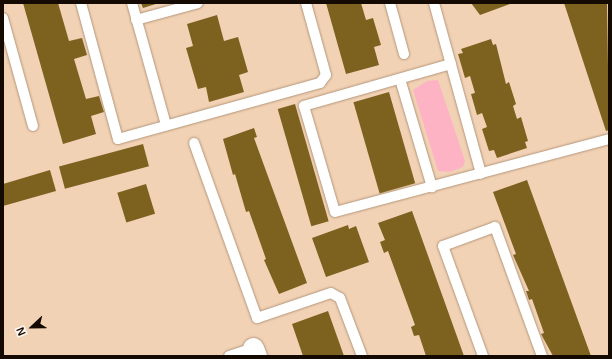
<!DOCTYPE html>
<html>
<head>
<meta charset="utf-8">
<style>
  body { margin:0 }
  #map { position:relative; width:612px; height:359px; overflow:hidden; background:#f2d2b5; font-family:Arial,sans-serif }
  div>[style] { position:absolute }
  [style*='--x'] { left:calc(var(--x)*1px); top:calc(var(--y)*1px); width:calc(var(--w)*1px); rotate:calc(var(--a)*1deg) }
  .green>* { inset:0; background:#fdb3c3 }
  .building>* { inset:0; background:#7d611f; transform-origin:0 0 }
  .roads { filter:drop-shadow(0 0 1px #b4967a) drop-shadow(0 0 1px #b4967a) }
  .lane>* { height:10px; margin:-5px; padding:0 5px; transform-origin:5px; border-radius:5px; background:#fff }
  .street>* { height:21px; margin:-10.5px; padding:0 10.5px; transform-origin:10.5px; border-radius:10.5px; background:#fff }
  span { translate:-50% -50%; white-space:nowrap; text-align:center; line-height:1.15; -webkit-text-stroke:3px #fff8f2; paint-order:stroke }
  .frame { position:absolute; inset:0; border:4px solid #140a02; pointer-events:none }
  .north { position:absolute; left:12px; top:307px; width:40px; height:40px; -webkit-text-stroke:3px #fff8f2; paint-order:stroke; rotate:248deg; font-size:11px; font-weight:700; line-height:16px; text-align:center; color:#140a02 }
  .north::after { content:''; display:block; margin:auto; width:14px; height:18px; background:#140a02; clip-path:polygon(50% 0,100% 100%,50% 72%,0 100%) }
</style>
</head>
<body>
<div id="map">
  <div class="green">
    <div style="clip-path:polygon(438px 80px,465px 161px,463px 167px,450px 172px,438px 171px,413px 90px,427px 81px)"></div>
  </div>
  <div class="building">
    <div style="clip-path:polygon(23px 3px,58px 3px,69px 41px,82px 38px,87px 55px,74px 59px,86px 99px,99px 96px,104px 112px,91px 116px,96px 134px,63px 144px)"></div>
    <div style="clip-path:polygon(141px 3px,159px 3px,143px 8px)"></div>
    <div style="clip-path:polygon(326px 3px,361px 3px,366px 20px,373px 18px,381px 45px,374px 47px,379px 65px,346px 74px)"></div>
    <div style="clip-path:polygon(471px 3px,513px 3px,480px 15px)"></div>
    <div style="clip-path:polygon(564px 3px,607px 3px,609px 130px,606px 131px)"></div>
    <div style="clip-path:polygon(217px 15px,224px 41px,238px 37px,248px 72px,239px 75px,244px 92px,209px 102px,206px 87px,198px 89px,186px 48px,193px 46px,187px 24px)"></div>
    <div style="clip-path:polygon(491px 39px,493px 45px,496px 44px,506px 84px,509px 82px,516px 104px,513px 106px,517px 119px,521px 117px,528px 141px,525px 142px,527px 148px,497px 158px,494px 150px,489px 151px,482px 129px,487px 127px,482px 113px,477px 115px,471px 94px,475px 93px,470px 76px,465px 78px,458px 54px,463px 53px,461px 49px)"></div>
    <div style="left:389px;top:92px;width:95px;height:37px;rotate:74deg"></div>
    <div style="left:295px;top:104px;width:122px;height:18px;rotate:74deg"></div>
    <div style="clip-path:polygon(254px 128px,257px 137px,254px 138px,307px 283px,279px 294px,264px 260px,266px 259px,249px 211px,246px 212px,235px 174px,233px 175px,223px 139px)"></div>
    <div style="left:143px;top:144px;width:23px;height:87px;rotate:75deg"></div>
    <div style="clip-path:polygon(50px 170px,56px 191px,3px 206px,3px 184px)"></div>
    <div style="clip-path:polygon(527px 180px,591px 356px,553px 356px,541px 334px,544px 333px,532px 299px,529px 300px,526px 291px,529px 291px,513px 255px,516px 254px,493px 192px)"></div>
    <div style="left:146px;top:184px;width:31px;height:30px;rotate:73deg"></div>
    <div style="clip-path:polygon(412px 211px,464px 356px,426px 356px,419px 335px,414px 336px,411px 327px,415px 325px,388px 251px,384px 253px,380px 242px,385px 240px,378px 223px)"></div>
    <div style="clip-path:polygon(348px 225px,349px 229px,356px 226px,369px 262px,326px 277px,312px 238px)"></div>
    <div style="clip-path:polygon(328px 311px,344px 356px,303px 356px,292px 324px)"></div>
  </div>
  <div class="roads">
    <div class="lane">
      <div style="--x:81;--y:3;--w:141;--a:74.8"></div>
      <div style="--x:118;--y:139;--w:210;--a:-15.5"></div>
      <div style="--x:320;--y:83;--w:10;--a:-53"></div>
      <div style="--x:326;--y:75;--w:75;--a:-105.5"></div>
      <div style="--x:132;--y:3;--w:127;--a:74.4"></div>
      <div style="--x:390;--y:3;--w:53;--a:74.6"></div>
      <div style="--x:434;--y:3;--w:177;--a:74.6"></div>
      <div style="--x:3;--y:18;--w:112;--a:74.5"></div>
      <div style="--x:136;--y:20;--w:64;--a:-15.3"></div>
      <div style="--x:451;--y:64;--w:153;--a:164.1"></div>
      <div style="--x:304;--y:106;--w:110;--a:73.7"></div>
      <div style="--x:335;--y:212;--w:284;--a:-14.9"></div>
      <div style="--x:400;--y:79;--w:113;--a:73.5"></div>
      <div style="--x:194;--y:143;--w:186;--a:70.2"></div>
      <div style="--x:257;--y:318;--w:78;--a:-18.7"></div>
      <div style="--x:331;--y:293;--w:10;--a:29"></div>
      <div style="--x:340;--y:298;--w:62;--a:69.2"></div>
      <div style="--x:229;--y:356;--w:25;--a:-18"></div>
      <div style="--x:483;--y:356;--w:117;--a:-110"></div>
      <div style="--x:443;--y:246;--w:55;--a:-20.1"></div>
      <div style="--x:495;--y:227;--w:137;--a:70"></div>
    </div>
    <div class="street">
      <div style="--x:253;--y:348;--w:9;--a:69"></div>
    </div>
  </div>
  <div class="frame"></div>
  <div class="north">N</div>
</div>
</body>
</html>
